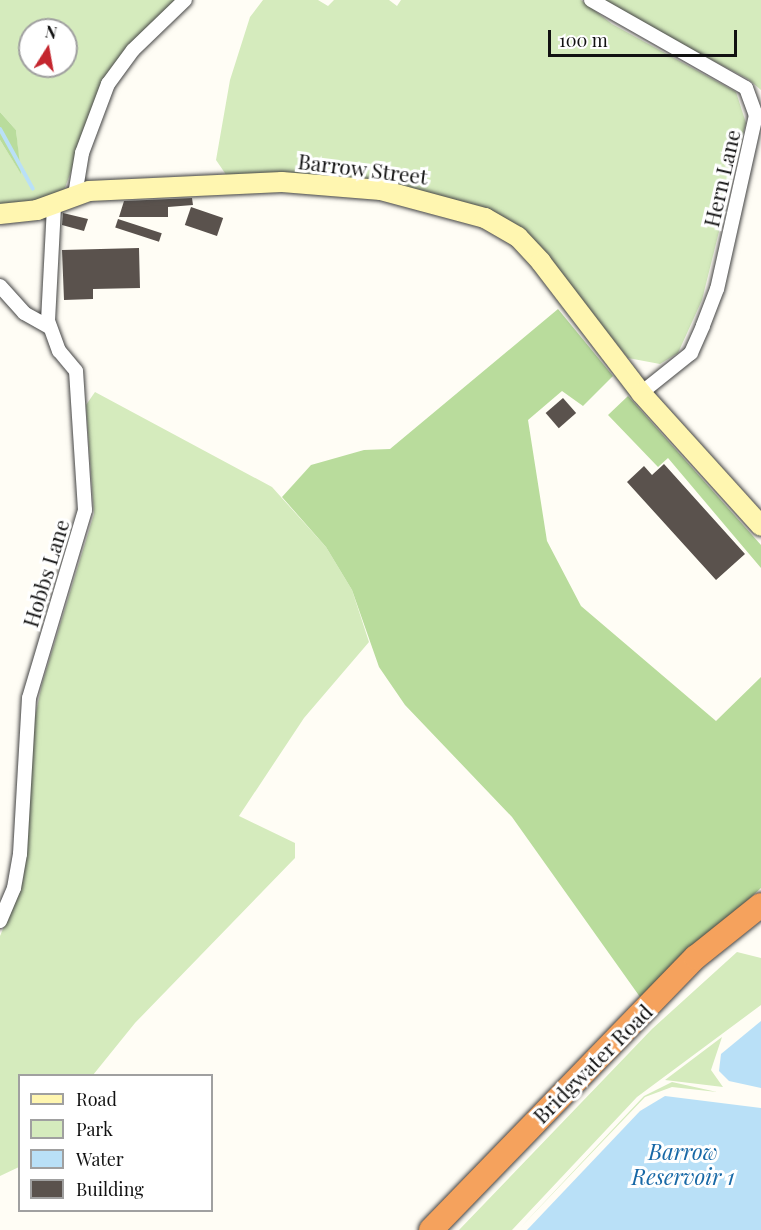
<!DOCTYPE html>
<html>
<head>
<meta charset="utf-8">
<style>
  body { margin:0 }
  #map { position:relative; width:761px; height:1230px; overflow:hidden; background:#fffdf5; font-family:"Playfair Display",serif }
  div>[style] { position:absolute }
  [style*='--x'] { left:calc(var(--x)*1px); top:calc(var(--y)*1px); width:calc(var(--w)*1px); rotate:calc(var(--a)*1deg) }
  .green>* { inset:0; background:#d5ebbd }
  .forest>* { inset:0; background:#b9dc9c }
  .water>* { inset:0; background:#b9e0f7 }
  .stream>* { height:4px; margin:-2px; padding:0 2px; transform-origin:2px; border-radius:2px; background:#b9e0f7 }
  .building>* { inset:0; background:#5a524d; transform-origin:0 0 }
  .roads { filter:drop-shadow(0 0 2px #444) drop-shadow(0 0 2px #444) }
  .street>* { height:14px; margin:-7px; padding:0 7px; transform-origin:7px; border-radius:7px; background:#fff }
  .secondary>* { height:20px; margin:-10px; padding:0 10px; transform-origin:10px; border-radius:10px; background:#fff6b0 }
  .highway>* { height:24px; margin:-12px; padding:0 12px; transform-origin:12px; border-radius:12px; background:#f5a25d }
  span { translate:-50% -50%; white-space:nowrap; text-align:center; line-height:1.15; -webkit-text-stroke:6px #fff; paint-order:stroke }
  .street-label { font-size:21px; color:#111 }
  .water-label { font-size:22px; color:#1768a6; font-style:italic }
  .legend { position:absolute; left:18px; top:1074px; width:195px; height:138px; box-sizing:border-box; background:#fff; border:2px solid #a0a0a0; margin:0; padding:8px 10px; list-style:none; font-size:18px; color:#111 }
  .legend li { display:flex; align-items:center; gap:12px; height:30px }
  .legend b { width:30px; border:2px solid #a0a0a0 }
  .north { position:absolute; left:18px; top:18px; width:60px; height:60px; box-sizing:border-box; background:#fff; border:2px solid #a0a0a0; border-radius:50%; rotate:11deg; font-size:16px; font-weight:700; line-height:24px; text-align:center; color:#111 }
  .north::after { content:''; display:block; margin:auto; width:21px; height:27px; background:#c4262e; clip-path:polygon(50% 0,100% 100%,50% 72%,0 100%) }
  .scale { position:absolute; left:548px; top:30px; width:189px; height:27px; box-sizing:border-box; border:3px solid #111; border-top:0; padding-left:8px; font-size:18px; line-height:21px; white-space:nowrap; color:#111; -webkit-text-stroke:4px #fff; paint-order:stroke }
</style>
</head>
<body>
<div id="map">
  <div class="green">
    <div style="clip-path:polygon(evenodd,0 0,177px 0,103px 85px,63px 193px,38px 204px,0 208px,0 140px,20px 172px,16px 130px,0 112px,0 0,30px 30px,66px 30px,66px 66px,30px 66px,30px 30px)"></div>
    <div style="clip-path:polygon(263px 0,318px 0,328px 6px,334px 0,389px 0,397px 6px,401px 0,581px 0,612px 24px,736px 92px,746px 123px,702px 300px,678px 353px,660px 364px,628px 358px,536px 245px,408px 188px,281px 173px,229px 179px,216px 160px,230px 80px,250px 17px)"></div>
    <div style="clip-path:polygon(598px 0,761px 0,761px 90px,748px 79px)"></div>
    <div style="clip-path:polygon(95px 392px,272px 487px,326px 547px,352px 590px,369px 642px,304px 718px,239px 816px,295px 843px,295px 858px,135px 1023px,93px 1075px,20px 1076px,19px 1167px,0 1176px,0 936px,23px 881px,30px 741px,42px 684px,94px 514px,86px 405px)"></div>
    <div style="clip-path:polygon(737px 952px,761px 958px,761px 1005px,637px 1097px,512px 1230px,459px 1230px,652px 1029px)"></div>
    <div style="clip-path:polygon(722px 1037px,711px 1070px,723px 1087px,665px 1080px)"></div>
    <div style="clip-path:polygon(672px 1082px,717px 1092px,672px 1087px,645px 1097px,518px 1230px,644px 1096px)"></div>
  </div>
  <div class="forest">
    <div style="clip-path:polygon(0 112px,16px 130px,21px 174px,0 140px)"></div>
    <div style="clip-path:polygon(558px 309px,613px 376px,583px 406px,562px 391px,528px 420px,547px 541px,581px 606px,716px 721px,761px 677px,761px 888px,640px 997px,512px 817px,405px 705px,379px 667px,352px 590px,326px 547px,282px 497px,311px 465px,364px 450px,390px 449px)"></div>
    <div style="clip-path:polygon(628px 396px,761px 545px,761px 568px,668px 458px,658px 467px,608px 415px)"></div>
  </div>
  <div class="water">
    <div style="clip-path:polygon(761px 1021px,761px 1088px,729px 1081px,719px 1071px,721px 1054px)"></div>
    <div style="clip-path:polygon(665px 1096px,761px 1108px,761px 1230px,527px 1230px,640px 1111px)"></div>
  </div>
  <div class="stream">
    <div style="--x:0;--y:129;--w:68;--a:61.2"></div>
  </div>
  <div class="building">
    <div style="clip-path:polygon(192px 198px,193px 205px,168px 207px,168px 217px,119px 217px,124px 201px)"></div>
    <div style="left:191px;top:207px;width:34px;height:19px;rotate:19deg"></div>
    <div style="clip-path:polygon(63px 213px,88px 219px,84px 231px,62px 225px)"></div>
    <div style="left:118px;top:219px;width:46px;height:9px;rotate:18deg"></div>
    <div style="clip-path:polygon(139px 248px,140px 288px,93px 289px,93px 299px,64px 300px,62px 250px)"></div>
    <div style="left:563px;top:398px;width:20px;height:23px;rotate:49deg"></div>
    <div style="clip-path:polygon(664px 464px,745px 554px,716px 580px,627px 482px,644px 466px,652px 475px)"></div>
  </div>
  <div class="roads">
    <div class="street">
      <div style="--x:591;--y:0;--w:178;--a:29.6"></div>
      <div style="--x:746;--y:88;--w:29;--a:70"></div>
      <div style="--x:756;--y:115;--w:178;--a:102.6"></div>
      <div style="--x:717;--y:289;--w:40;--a:111"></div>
      <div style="--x:703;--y:326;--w:30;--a:114"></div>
      <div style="--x:691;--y:353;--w:64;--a:141.3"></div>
      <div style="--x:75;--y:195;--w:43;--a:-80.5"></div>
      <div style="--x:82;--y:153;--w:74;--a:-69.4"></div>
      <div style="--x:108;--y:84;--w:42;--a:-53.7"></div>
      <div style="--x:133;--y:50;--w:72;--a:-43.9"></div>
      <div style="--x:0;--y:286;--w:36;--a:48"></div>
      <div style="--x:24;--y:313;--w:29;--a:29"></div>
      <div style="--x:0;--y:921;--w:36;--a:-67"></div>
      <div style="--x:14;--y:888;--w:35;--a:-80"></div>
      <div style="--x:20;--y:854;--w:156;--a:-86.7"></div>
      <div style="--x:29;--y:698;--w:196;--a:-73.4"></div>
      <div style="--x:85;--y:510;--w:139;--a:-93.7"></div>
      <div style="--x:76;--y:371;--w:26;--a:-130"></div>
      <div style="--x:59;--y:351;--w:32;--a:-110"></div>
      <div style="--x:48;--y:321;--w:116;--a:-87"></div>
    </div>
    <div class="secondary">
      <div style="--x:0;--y:214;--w:37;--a:-6"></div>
      <div style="--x:37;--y:210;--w:55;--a:-20.1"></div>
      <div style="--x:89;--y:191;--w:193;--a:-2.7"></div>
      <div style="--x:282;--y:182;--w:99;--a:4.6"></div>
      <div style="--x:381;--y:190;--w:108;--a:15.1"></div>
      <div style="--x:485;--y:218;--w:38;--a:30"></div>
      <div style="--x:518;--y:237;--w:34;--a:47"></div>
      <div style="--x:541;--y:262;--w:165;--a:52.6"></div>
      <div style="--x:641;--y:393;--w:179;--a:47.9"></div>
    </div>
    <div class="highway">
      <div style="--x:431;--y:1230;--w:380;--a:-45.9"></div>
      <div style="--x:696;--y:957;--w:83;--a:-38.7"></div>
    </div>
  </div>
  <div class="street-label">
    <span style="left:363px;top:168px;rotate:7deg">Barrow Street</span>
    <span style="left:721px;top:178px;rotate:-77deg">Hern Lane</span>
    <span style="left:45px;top:573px;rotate:-73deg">Hobbs Lane</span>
    <span style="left:592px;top:1063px;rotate:-45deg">Bridgwater Road</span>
  </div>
  <div class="water-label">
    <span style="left:683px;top:1164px">Barrow<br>Reservoir 1</span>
  </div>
  <ul class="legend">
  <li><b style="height:8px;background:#fff6b0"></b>Road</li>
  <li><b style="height:16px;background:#d5ebbd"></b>Park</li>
  <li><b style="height:16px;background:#b9e0f7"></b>Water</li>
  <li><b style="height:16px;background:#5a524d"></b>Building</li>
  </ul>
  <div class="north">N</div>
  <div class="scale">100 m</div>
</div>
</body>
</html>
